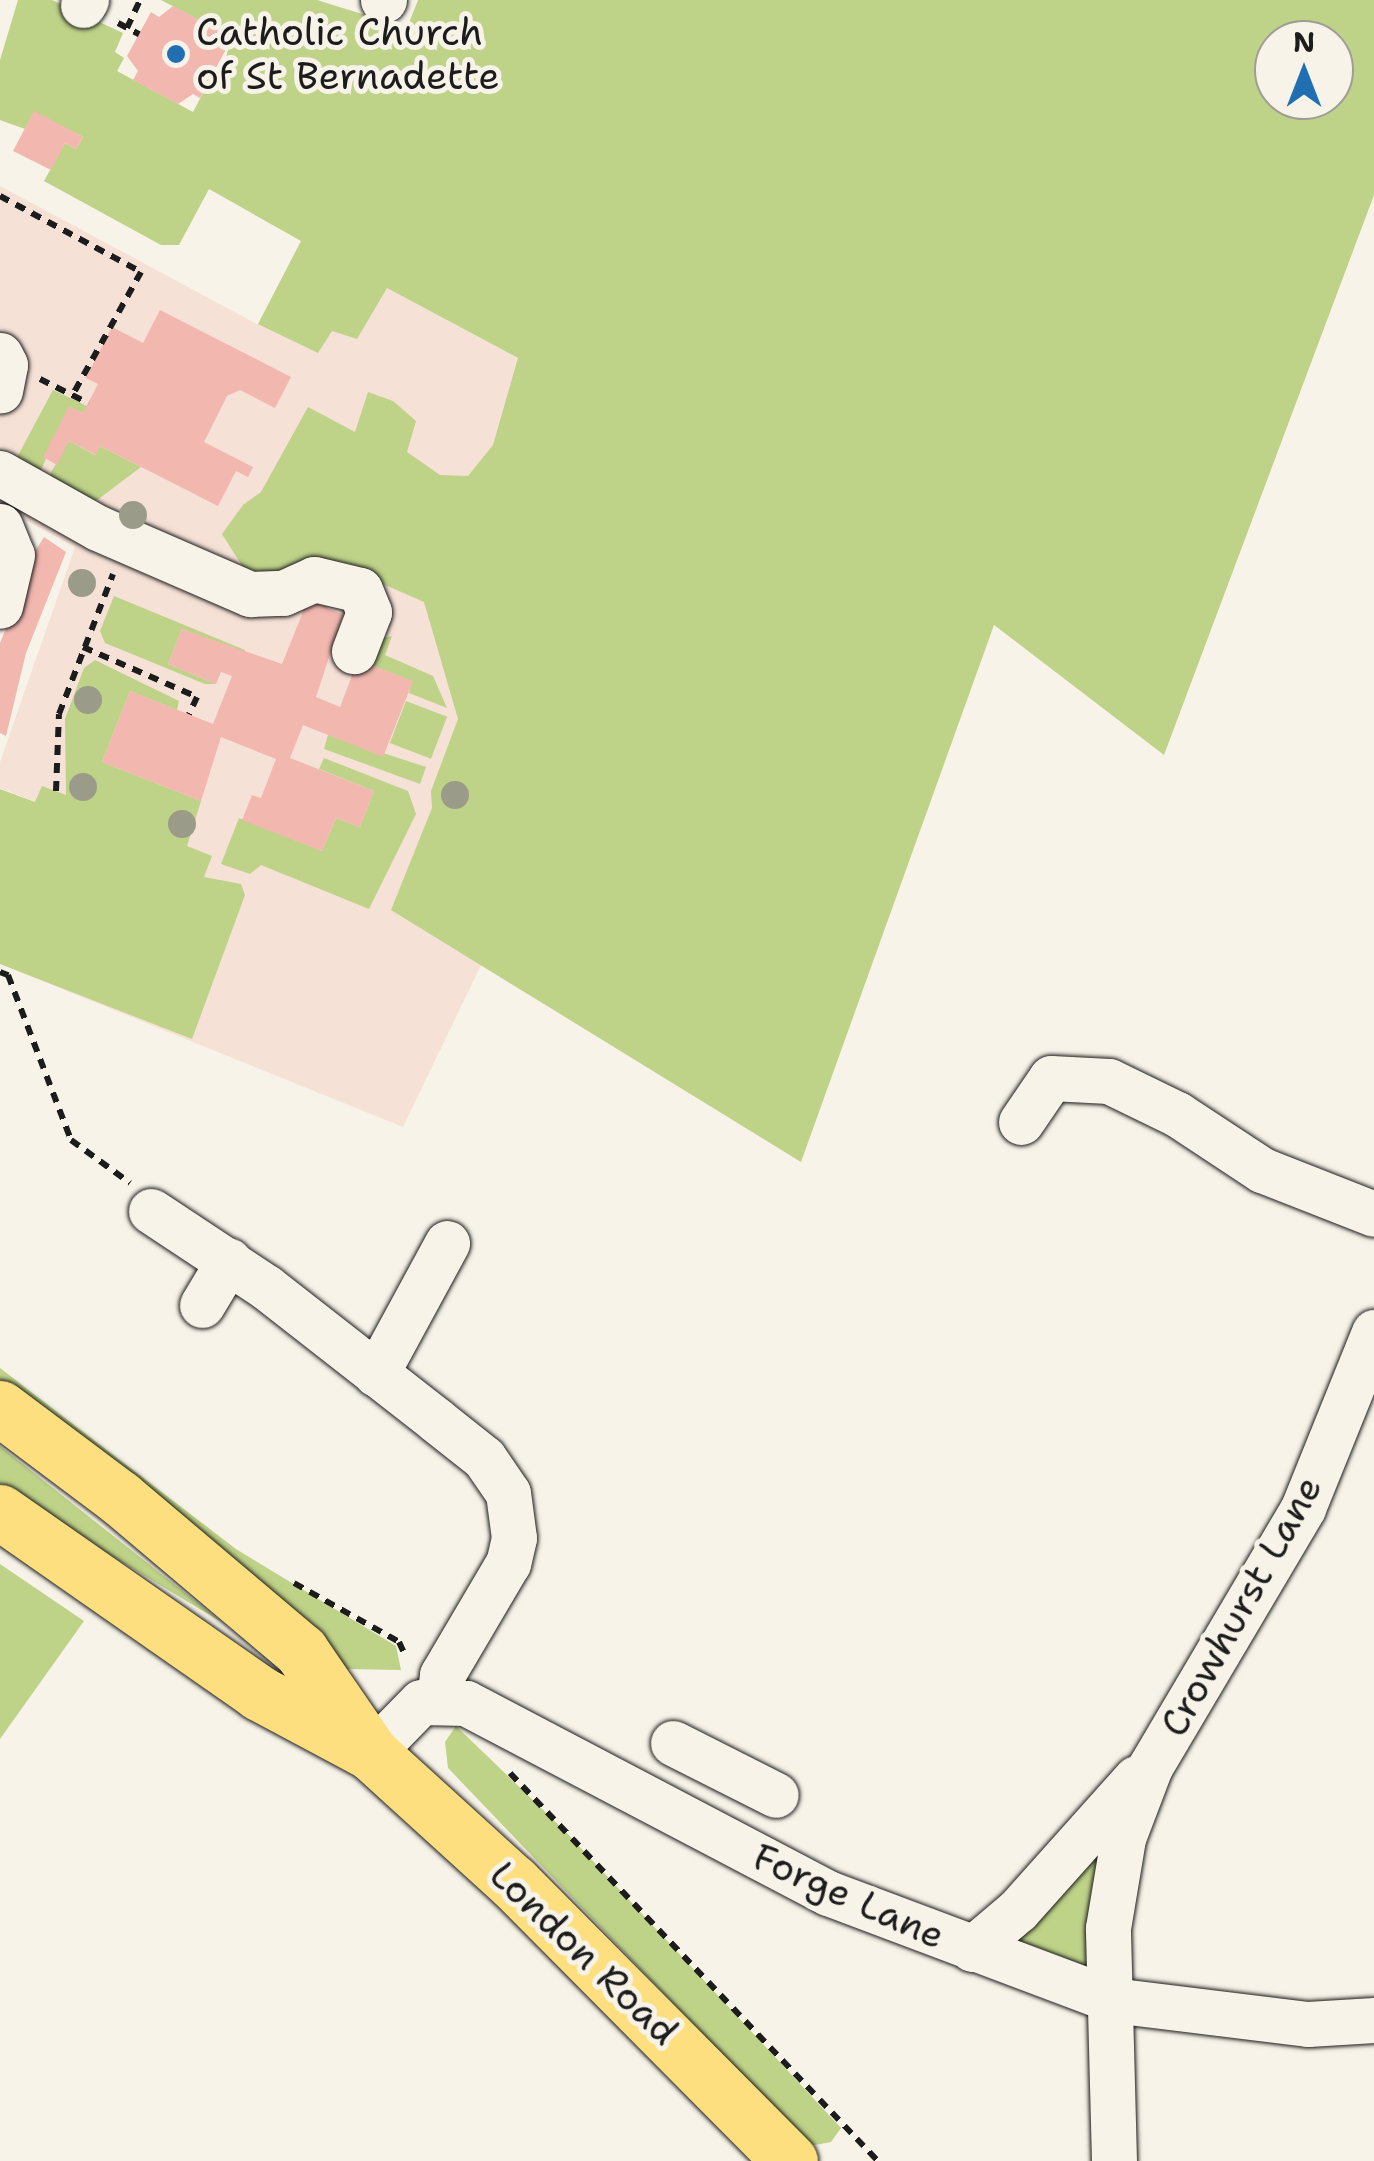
<!DOCTYPE html>
<html>
<head>
<meta charset="utf-8">
<style>
  body { margin:0 }
  #map { position:relative; width:1374px; height:2161px; overflow:hidden; background:#f7f3e8; font-family:"Shantell Sans",sans-serif }
  div>[style] { position:absolute }
  [style*='--x'] { left:calc(var(--x)*1px); top:calc(var(--y)*1px); width:calc(var(--w)*1px); rotate:calc(var(--a)*1deg) }
  .built>* { inset:0; background:#f6e1d7 }
  .green>* { inset:0; background:#bed288; transform-origin:0 0 }
  .building>* { inset:0; background:#f2b7af }
  .path>* { height:6px; margin-top:-3px; transform-origin:0; background:repeating-linear-gradient(90deg,#1c1c1c 0 10px,transparent 0 18px) }
  .roads { filter:drop-shadow(0 0 2px #1c1c1c) drop-shadow(0 0 2px #1c1c1c) }
  .minor>* { height:45px; margin:-22.5px; padding:0 22.5px; transform-origin:22.5px; border-radius:22.5px; background:#f7f3e8 }
  .major>* { height:55px; margin:-27.5px; padding:0 27.5px; transform-origin:27.5px; border-radius:27.5px; background:#fedf80 }
  .trees>* { width:28px; height:28px; margin:-14px; border-radius:50%; background:#9a9b89 }
  .dots>* { width:28px; height:28px; translate:-50% -50%; box-sizing:border-box; border:5px solid #f7f3e8; border-radius:50% }
  span { translate:-50% -50%; white-space:nowrap; text-align:center; line-height:1.15; -webkit-text-stroke:10px #f7f3e8; paint-order:stroke }
  .poi-label { font-size:38px; color:#1c1c1c }
  .left { translate:0 -50%; text-align:left }
  .street-label { font-size:38px; color:#1c1c1c }
  .north { position:absolute; left:1254px; top:20px; width:100px; height:100px; box-sizing:border-box; background:#f7f3e8; border:2px solid #9f9d96; border-radius:50%; rotate:0deg; font-size:28px; font-weight:700; line-height:40px; text-align:center; color:#1c1c1c }
  .north::after { content:''; display:block; margin:auto; width:35px; height:45px; background:#1f6fb2; clip-path:polygon(50% 0,100% 100%,50% 72%,0 100%) }
</style>
</head>
<body>
<div id="map">
  <div class="built">
    <div style="clip-path:polygon(0 186px,257px 324px,387px 288px,575px 389px,801px 1162px,483px 961px,403px 1127px,20px 972px,36px 802px,0 788px,0 762px,75px 547px,0 506px)"></div>
  </div>
  <div class="green">
    <div style="clip-path:polygon(evenodd,18px 0,52px 0,123px 33px,115px 52px,124px 58px,117px 71px,193px 112px,213px 74px,220px 77px,232px 37px,161px 0,317px 0,407px 28px,418px 0,1374px 0,1374px 195px,1164px 755px,994px 625px,801px 1162px,391px 910px,432px 808px,431px 791px,458px 719px,424px 602px,337px 564px,292px 576px,246px 572px,222px 534px,243px 505px,261px 492px,308px 407px,355px 432px,368px 392px,393px 401px,416px 421px,407px 452px,440px 475px,468px 476px,493px 445px,518px 358px,387px 288px,357px 339px,332px 331px,318px 353px,258px 324px,301px 241px,209px 189px,179px 245px,161px 245px,44px 181px,65px 143px,76px 149px,83px 137px,34px 112px,25px 129px,0 120px,0 60px,18px 0,1274px 40px,1334px 40px,1334px 100px,1274px 100px,1274px 40px)"></div>
    <div style="clip-path:polygon(53px 390px,87px 406px,83px 413px,69px 407px,36px 481px,15px 461px)"></div>
    <div style="clip-path:polygon(69px 441px,95px 455px,100px 446px,141px 467px,88px 507px,45px 483px)"></div>
    <div style="clip-path:polygon(114px 596px,245px 650px,244px 653px,182px 629px,168px 664px,216px 684px,205px 684px,105px 643px,100px 631px)"></div>
    <div style="clip-path:polygon(392px 636px,385px 655px,433px 676px,447px 708px,409px 693px,412px 681px,358px 660px,377px 639px)"></div>
    <div style="clip-path:polygon(95px 660px,179px 701px,177px 710px,130px 691px,102px 762px,201px 801px,187px 846px,212px 856px,204px 877px,241px 884px,245px 895px,192px 1039px,0 964px,0 789px,35px 802px,42px 786px,66px 795px,65px 719px,84px 668px)"></div>
    <div style="left:406px;top:701px;width:44px;height:45px;rotate:21deg"></div>
    <div style="clip-path:polygon(328px 735px,426px 767px,420px 784px,324px 749px)"></div>
    <div style="clip-path:polygon(324px 758px,408px 791px,416px 814px,369px 909px,261px 865px,250px 874px,221px 864px,239px 818px,322px 851px,336px 818px,360px 827px,374px 791px,319px 769px)"></div>
    <div style="clip-path:polygon(0 1368px,236px 1549px,396px 1646px,401px 1670px,347px 1669px,0 1388px)"></div>
    <div style="clip-path:polygon(0 1446px,223px 1623px,0 1489px)"></div>
    <div style="clip-path:polygon(0 1564px,84px 1621px,0 1739px)"></div>
    <div style="clip-path:polygon(456px 1726px,566px 1832px,841px 2128px,831px 2142px,810px 2146px,448px 1768px,445px 1742px)"></div>
    <div style="clip-path:polygon(1109px 1826px,1097px 1973px,1022px 1955px,1008px 1932px)"></div>
  </div>
  <div class="building">
    <div style="clip-path:polygon(173px 6px,219px 30px,225px 51px,200px 98px,193px 94px,178px 104px,133px 80px,138px 71px,127px 56px,151px 12px,159px 17px)"></div>
    <div style="clip-path:polygon(34px 111px,83px 137px,76px 149px,65px 143px,51px 170px,13px 151px)"></div>
    <div style="clip-path:polygon(160px 310px,291px 377px,275px 408px,240px 390px,227px 396px,204px 442px,253px 467px,248px 477px,236px 471px,218px 506px,100px 446px,96px 455px,69px 441px,57px 465px,43px 457px,69px 406px,83px 413px,98px 384px,86px 378px,112px 327px,143px 343px)"></div>
    <div style="clip-path:polygon(44px 537px,66px 552px,26px 653px,6px 736px,0 733px,0 643px,33px 563px,29px 561px)"></div>
    <div style="clip-path:polygon(311px 592px,330px 599px,327px 608px,343px 615px,316px 697px,340px 707px,358px 660px,413px 681px,383px 757px,303px 725px,290px 758px,374px 791px,360px 827px,336px 818px,322px 851px,242px 820px,252px 795px,261px 798px,276px 759px,221px 737px,201px 801px,102px 762px,130px 691px,213px 724px,232px 676px,221px 672px,216px 684px,168px 664px,182px 629px,282px 664px)"></div>
  </div>
  <div class="path">
    <div style="--x:118;--y:23;--w:24;--a:28"></div>
    <div style="--x:127;--y:28;--w:31;--a:-65"></div>
    <div style="--x:0;--y:196;--w:160;--a:28.3"></div>
    <div style="--x:141;--y:272;--w:140;--a:119.1"></div>
    <div style="--x:40;--y:379;--w:54;--a:26.6"></div>
    <div style="--x:83;--y:647;--w:124;--a:23.7"></div>
    <div style="--x:197;--y:697;--w:19;--a:115"></div>
    <div style="--x:56;--y:791;--w:77;--a:-87.8"></div>
    <div style="--x:59;--y:714;--w:150;--a:-68.9"></div>
    <div style="--x:0;--y:972;--w:9;--a:21"></div>
    <div style="--x:8;--y:975;--w:177;--a:69.1"></div>
    <div style="--x:71;--y:1140;--w:73;--a:36.1"></div>
    <div style="--x:294;--y:1583;--w:120;--a:29.3"></div>
    <div style="--x:399;--y:1642;--w:17;--a:65"></div>
    <div style="--x:510;--y:1773;--w:535;--a:46.52"></div>
  </div>
  <div class="roads">
    <div class="minor">
      <div style="--x:383;--y:0;--w:1;--a:0"></div>
      <div style="--x:83;--y:5;--w:6;--a:-59"></div>
      <div style="--x:0;--y:355;--w:11;--a:63"></div>
      <div style="--x:5;--y:365;--w:26;--a:101"></div>
      <div style="--x:0;--y:473;--w:112;--a:29.3"></div>
      <div style="--x:98;--y:528;--w:166;--a:23.5"></div>
      <div style="--x:250;--y:594;--w:33;--a:-2"></div>
      <div style="--x:283;--y:593;--w:34;--a:-24"></div>
      <div style="--x:314;--y:579;--w:47;--a:13.4"></div>
      <div style="--x:360;--y:590;--w:24;--a:68"></div>
      <div style="--x:369;--y:612;--w:42;--a:111"></div>
      <div style="--x:0;--y:526;--w:31;--a:68"></div>
      <div style="--x:12;--y:555;--w:52;--a:103.2"></div>
      <div style="--x:1021;--y:1122;--w:53;--a:-55.7"></div>
      <div style="--x:1051;--y:1078;--w:58;--a:3"></div>
      <div style="--x:1109;--y:1081;--w:76;--a:25.9"></div>
      <div style="--x:1177;--y:1114;--w:102;--a:33.4"></div>
      <div style="--x:1262;--y:1170;--w:120;--a:21.4"></div>
      <div style="--x:151;--y:1211;--w:138;--a:33.5"></div>
      <div style="--x:266;--y:1287;--w:216;--a:38"></div>
      <div style="--x:436;--y:1420;--w:61;--a:38.4"></div>
      <div style="--x:484;--y:1458;--w:42;--a:55.6"></div>
      <div style="--x:508;--y:1493;--w:45;--a:82.4"></div>
      <div style="--x:514;--y:1538;--w:26;--a:103"></div>
      <div style="--x:508;--y:1563;--w:130;--a:120.5"></div>
      <div style="--x:442;--y:1675;--w:23;--a:97"></div>
      <div style="--x:202;--y:1305;--w:52;--a:-59"></div>
      <div style="--x:376;--y:1374;--w:149;--a:-61.5"></div>
      <div style="--x:673;--y:1743;--w:115;--a:26.8"></div>
      <div style="--x:371;--y:1753;--w:71;--a:-45.6"></div>
      <div style="--x:421;--y:1702;--w:45;--a:1.3"></div>
      <div style="--x:466;--y:1703;--w:409;--a:27.7"></div>
      <div style="--x:828;--y:1893;--w:303;--a:20.6"></div>
      <div style="--x:1112;--y:2000;--w:197;--a:7"></div>
      <div style="--x:1308;--y:2024;--w:66;--a:-3.5"></div>
      <div style="--x:972;--y:1949;--w:60;--a:-40.3"></div>
      <div style="--x:1018;--y:1910;--w:177;--a:-48.2"></div>
      <div style="--x:1114;--y:2161;--w:233;--a:-91.5"></div>
      <div style="--x:1108;--y:1928;--w:91;--a:-80.5"></div>
      <div style="--x:1123;--y:1838;--w:76;--a:-69.2"></div>
      <div style="--x:1150;--y:1767;--w:301;--a:-59.4"></div>
      <div style="--x:1303;--y:1508;--w:190;--a:-68"></div>
    </div>
    <div class="major">
      <div style="--x:0;--y:1408;--w:150;--a:36.9"></div>
      <div style="--x:120;--y:1498;--w:237;--a:40.2"></div>
      <div style="--x:301;--y:1651;--w:124;--a:55.5"></div>
      <div style="--x:371;--y:1753;--w:192;--a:42.3"></div>
      <div style="--x:513;--y:1882;--w:393;--a:45.2"></div>
      <div style="--x:0;--y:1512;--w:316;--a:34.9"></div>
      <div style="--x:259;--y:1693;--w:119;--a:28.1"></div>
    </div>
  </div>
  <div class="trees">
    <div style="left:133px;top:515px"></div>
    <div style="left:82px;top:583px"></div>
    <div style="left:88px;top:700px"></div>
    <div style="left:83px;top:787px"></div>
    <div style="left:455px;top:795px"></div>
    <div style="left:182px;top:824px"></div>
  </div>
  <div class="dots">
    <div style="left:176px;top:54px;background:#1f6fb2"></div>
  </div>
  <div class="poi-label">
    <span class="left" style="left:196px;top:54px">Catholic Church<br>of St Bernadette</span>
  </div>
  <div class="street-label">
    <span style="left:1241px;top:1606px;rotate:-61deg">Crowhurst Lane</span>
    <span style="left:849px;top:1896px;rotate:24deg">Forge Lane</span>
    <span style="left:584px;top:1953px;rotate:44deg">London Road</span>
  </div>
  <div class="north">N</div>
</div>
</body>
</html>
